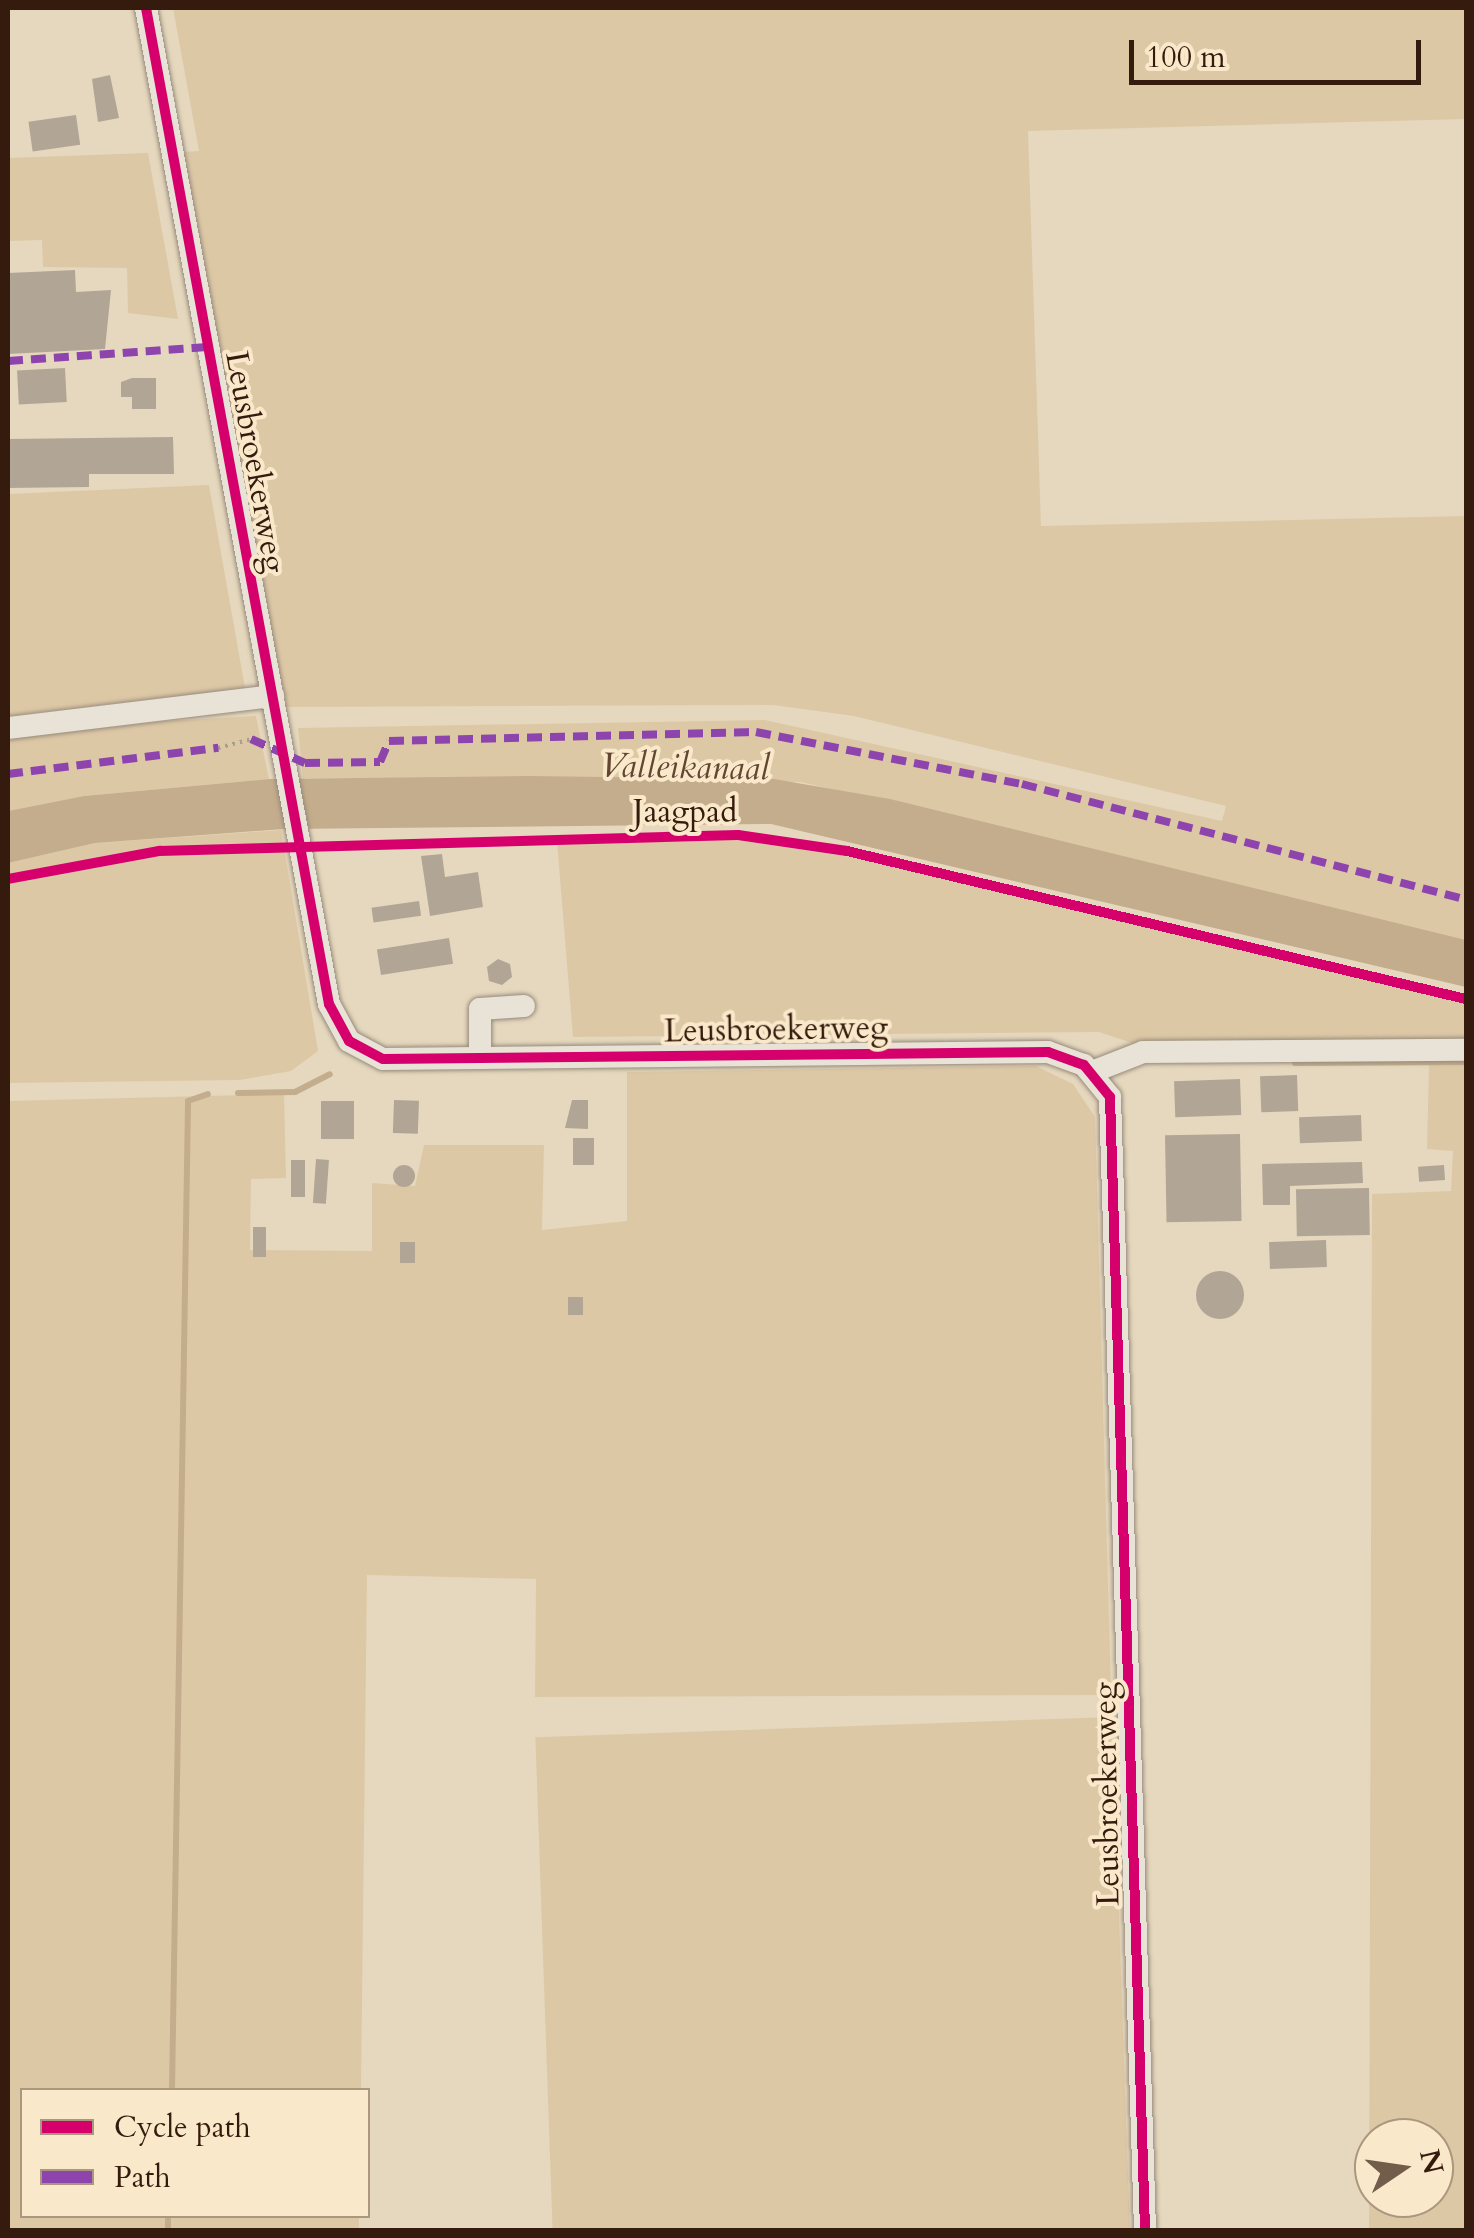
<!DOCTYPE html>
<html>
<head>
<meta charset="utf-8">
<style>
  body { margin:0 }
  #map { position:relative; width:1474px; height:2238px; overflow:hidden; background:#e6d8be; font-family:Cardo,serif }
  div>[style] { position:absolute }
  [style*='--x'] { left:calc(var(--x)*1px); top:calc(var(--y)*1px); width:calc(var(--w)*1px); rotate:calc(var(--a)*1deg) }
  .green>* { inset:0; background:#ddc8a6; transform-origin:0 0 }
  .water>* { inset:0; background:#c4ad8c }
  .stream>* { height:6px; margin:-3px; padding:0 3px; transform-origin:3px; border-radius:3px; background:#c4ad8c }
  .building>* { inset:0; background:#b1a695; transform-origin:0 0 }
  .round { border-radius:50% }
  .path>* { height:4px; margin-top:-2px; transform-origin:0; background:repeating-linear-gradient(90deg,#a79f94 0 2.5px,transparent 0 7.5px) }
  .roads { filter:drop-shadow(0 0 2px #968b7b) drop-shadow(0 0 2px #968b7b) }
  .minor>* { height:22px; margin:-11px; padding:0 11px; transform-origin:11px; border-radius:11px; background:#e9e2d6 }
  .quiet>* { height:8px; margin-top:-4px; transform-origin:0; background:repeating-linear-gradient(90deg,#8e44ad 0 15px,transparent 0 23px) }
  .cycleway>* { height:10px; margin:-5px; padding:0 5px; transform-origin:5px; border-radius:5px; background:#d6006c }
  span { translate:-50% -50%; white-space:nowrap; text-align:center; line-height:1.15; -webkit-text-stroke:8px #fae8ca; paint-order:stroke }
  .street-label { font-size:32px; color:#341b0d }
  .water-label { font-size:35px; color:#614732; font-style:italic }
  .frame { position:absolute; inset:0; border:10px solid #341b0d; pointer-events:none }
  .legend { position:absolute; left:20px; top:2088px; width:350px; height:130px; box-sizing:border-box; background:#fae8ca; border:2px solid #ab967e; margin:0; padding:12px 18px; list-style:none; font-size:30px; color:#341b0d }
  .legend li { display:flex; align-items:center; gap:20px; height:50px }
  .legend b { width:50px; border:2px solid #ab967e }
  .north { position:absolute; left:1354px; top:2118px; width:100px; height:100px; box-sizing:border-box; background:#fae8ca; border:2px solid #ab967e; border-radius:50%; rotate:77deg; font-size:28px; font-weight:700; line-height:40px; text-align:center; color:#341b0d }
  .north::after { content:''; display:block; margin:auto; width:35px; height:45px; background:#725d4b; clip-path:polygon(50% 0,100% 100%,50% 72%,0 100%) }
  .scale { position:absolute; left:1129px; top:40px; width:292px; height:45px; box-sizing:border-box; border:5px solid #341b0d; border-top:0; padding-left:12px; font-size:30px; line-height:35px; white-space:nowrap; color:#341b0d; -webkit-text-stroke:8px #fae8ca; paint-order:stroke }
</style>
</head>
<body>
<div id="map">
  <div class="green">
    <div style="clip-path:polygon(173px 8px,1466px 8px,1466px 119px,1028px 131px,1041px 526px,1466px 516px,1466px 940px,801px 782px,303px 778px,298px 728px,765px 720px,1222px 821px,1226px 806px,854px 716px,773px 705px,285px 707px,183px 152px,199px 151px)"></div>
    <div style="clip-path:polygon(148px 153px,178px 319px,128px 313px,127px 268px,43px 267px,42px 240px,8px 241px,8px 158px)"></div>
    <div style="clip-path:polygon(209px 485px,245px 688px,8px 716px,8px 494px)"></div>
    <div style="clip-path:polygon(256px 716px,269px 779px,84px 796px,8px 811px,8px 740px,76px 726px)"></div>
    <div style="clip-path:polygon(281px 830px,318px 1051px,291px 1071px,240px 1080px,8px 1083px,8px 863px,95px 843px)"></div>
    <div style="clip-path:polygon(736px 840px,852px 857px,1466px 1004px,1466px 1045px,1141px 1046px,1099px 1032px,573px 1037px,557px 842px)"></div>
    <div style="clip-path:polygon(evenodd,1429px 1065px,1466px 1065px,1466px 2230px,1369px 2230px,1372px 1194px,1451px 1191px,1453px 1151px,1427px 1149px,1429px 1065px,1374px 2138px,1434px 2138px,1434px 2198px,1374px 2198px,1374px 2138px)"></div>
    <div style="clip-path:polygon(1036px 1066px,1073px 1084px,1095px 1117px,1111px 1695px,535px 1697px,536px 1579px,367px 1575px,361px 2090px,22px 2090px,22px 2216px,359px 2216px,359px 2230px,8px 2230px,8px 1101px,284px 1094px,286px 1178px,251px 1179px,250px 1250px,372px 1251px,372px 1183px,415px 1186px,424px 1145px,544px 1145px,542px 1230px,627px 1221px,627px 1072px)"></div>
    <div style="left:1112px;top:1717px;width:513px;height:577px;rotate:88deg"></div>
  </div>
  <div class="water">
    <div style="clip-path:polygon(529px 776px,774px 779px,890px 799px,1466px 940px,1466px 987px,771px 824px,284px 829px,95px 843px,8px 863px,8px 811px,84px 796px,269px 779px)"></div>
  </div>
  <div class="stream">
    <div style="--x:1295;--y:1063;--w:171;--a:-0.3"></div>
    <div style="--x:238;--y:1093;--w:57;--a:-1"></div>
    <div style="--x:295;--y:1092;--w:39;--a:-27"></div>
    <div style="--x:172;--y:2090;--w:989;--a:-89.07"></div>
    <div style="--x:188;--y:1101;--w:21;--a:-19"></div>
    <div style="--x:168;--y:2230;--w:14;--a:-90"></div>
  </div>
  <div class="building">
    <div style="clip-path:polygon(110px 75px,119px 118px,98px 122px,92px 79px)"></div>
    <div style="left:76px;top:115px;width:30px;height:48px;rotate:82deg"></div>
    <div style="clip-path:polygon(75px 270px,76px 292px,111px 290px,105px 349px,8px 354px,8px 273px)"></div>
    <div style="left:65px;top:368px;width:34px;height:48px;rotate:87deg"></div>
    <div style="clip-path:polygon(132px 378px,156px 378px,156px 409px,132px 409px,132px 397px,121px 397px,121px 382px)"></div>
    <div style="clip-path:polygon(173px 437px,174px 474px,89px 474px,89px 487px,8px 488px,8px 439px)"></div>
    <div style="clip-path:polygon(442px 854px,445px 877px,478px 872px,483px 907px,430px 916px,421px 856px)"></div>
    <div style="left:419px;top:901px;width:15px;height:48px;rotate:82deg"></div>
    <div style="left:449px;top:938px;width:26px;height:73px;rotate:81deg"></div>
    <div style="clip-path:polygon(498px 959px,510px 964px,512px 977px,502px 985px,489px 981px,487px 967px)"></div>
    <div style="left:1297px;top:1075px;width:36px;height:37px;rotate:88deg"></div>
    <div style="left:1240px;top:1079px;width:36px;height:66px;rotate:88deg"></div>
    <div style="left:394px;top:1100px;width:25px;height:33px;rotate:2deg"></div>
    <div style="clip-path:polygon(572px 1100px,588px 1100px,588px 1129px,565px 1128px)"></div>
    <div style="left:321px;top:1101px;width:33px;height:38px"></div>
    <div style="left:1361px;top:1115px;width:26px;height:62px;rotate:88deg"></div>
    <div style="left:1240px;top:1134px;width:87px;height:75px;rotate:89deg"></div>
    <div style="left:573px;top:1138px;width:21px;height:27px"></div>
    <div style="left:316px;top:1159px;width:13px;height:44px;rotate:4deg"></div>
    <div style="left:291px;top:1160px;width:14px;height:37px"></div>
    <div style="clip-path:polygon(1362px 1162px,1363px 1183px,1290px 1186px,1290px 1205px,1263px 1205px,1262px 1164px)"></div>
    <div class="round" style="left:393px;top:1165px;width:22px;height:22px"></div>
    <div style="left:1444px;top:1165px;width:15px;height:26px;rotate:86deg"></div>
    <div style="left:1369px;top:1188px;width:47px;height:73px;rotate:89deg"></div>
    <div style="left:266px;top:1227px;width:30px;height:13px;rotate:90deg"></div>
    <div style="left:1326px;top:1240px;width:27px;height:57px;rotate:88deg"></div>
    <div style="left:400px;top:1242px;width:15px;height:21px"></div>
    <div class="round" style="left:1196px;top:1271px;width:48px;height:48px"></div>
    <div style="left:568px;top:1297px;width:15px;height:18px"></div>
  </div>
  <div class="path">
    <div style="--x:218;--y:748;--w:34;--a:-15"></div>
  </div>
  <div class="roads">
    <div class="minor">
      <div style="--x:146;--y:8;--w:1013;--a:79.59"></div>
      <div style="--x:329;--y:1004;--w:42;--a:61.6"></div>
      <div style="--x:349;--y:1041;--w:38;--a:28"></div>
      <div style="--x:383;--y:1059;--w:665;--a:-0.6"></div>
      <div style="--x:1048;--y:1052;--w:38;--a:20"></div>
      <div style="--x:1084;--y:1065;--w:41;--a:50.9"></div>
      <div style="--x:1110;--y:1097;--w:1134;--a:88.23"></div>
      <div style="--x:8;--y:728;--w:267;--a:-6.9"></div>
      <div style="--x:480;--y:1058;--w:49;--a:-90"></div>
      <div style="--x:480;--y:1009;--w:44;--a:-3.9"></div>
      <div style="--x:1092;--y:1072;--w:55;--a:-21.4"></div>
      <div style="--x:1143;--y:1052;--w:323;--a:-0.4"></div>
    </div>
  </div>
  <div class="quiet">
    <div style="--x:8;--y:361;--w:200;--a:-4"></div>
    <div style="--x:251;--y:739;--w:59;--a:24"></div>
    <div style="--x:305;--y:763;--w:75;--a:-0.8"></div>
    <div style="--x:380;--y:762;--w:23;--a:-67"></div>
    <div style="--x:389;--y:741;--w:367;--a:-1.4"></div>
    <div style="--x:756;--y:732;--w:271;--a:11.1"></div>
    <div style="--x:1022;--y:784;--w:459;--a:14.6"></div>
    <div style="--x:8;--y:774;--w:212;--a:-7.1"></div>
  </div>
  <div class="cycleway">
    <div style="--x:146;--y:8;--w:1013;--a:79.59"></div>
    <div style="--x:329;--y:1004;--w:42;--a:61.6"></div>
    <div style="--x:349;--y:1041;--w:38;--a:28"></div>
    <div style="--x:383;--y:1059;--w:665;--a:-0.6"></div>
    <div style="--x:1048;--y:1052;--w:38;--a:20"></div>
    <div style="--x:1084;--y:1065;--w:41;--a:50.9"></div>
    <div style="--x:1110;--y:1097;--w:1134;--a:88.23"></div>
    <div style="--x:8;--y:879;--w:154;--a:-10.5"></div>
    <div style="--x:159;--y:851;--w:579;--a:-1.58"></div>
    <div style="--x:738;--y:835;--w:110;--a:8.4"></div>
    <div style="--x:847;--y:851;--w:636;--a:13.45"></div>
  </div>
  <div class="street-label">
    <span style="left:255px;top:462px;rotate:80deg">Leusbroekerweg</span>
    <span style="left:685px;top:812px">Jaagpad</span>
    <span style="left:776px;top:1030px;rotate:-1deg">Leusbroekerweg</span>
    <span style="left:1107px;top:1794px;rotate:-91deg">Leusbroekerweg</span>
  </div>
  <div class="water-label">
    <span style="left:685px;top:767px;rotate:1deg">Valleikanaal</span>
  </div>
  <div class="frame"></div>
  <ul class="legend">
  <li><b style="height:12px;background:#d6006c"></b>Cycle path</li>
  <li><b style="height:12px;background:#8e44ad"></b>Path</li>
  </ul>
  <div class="north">N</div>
  <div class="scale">100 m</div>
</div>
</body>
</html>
